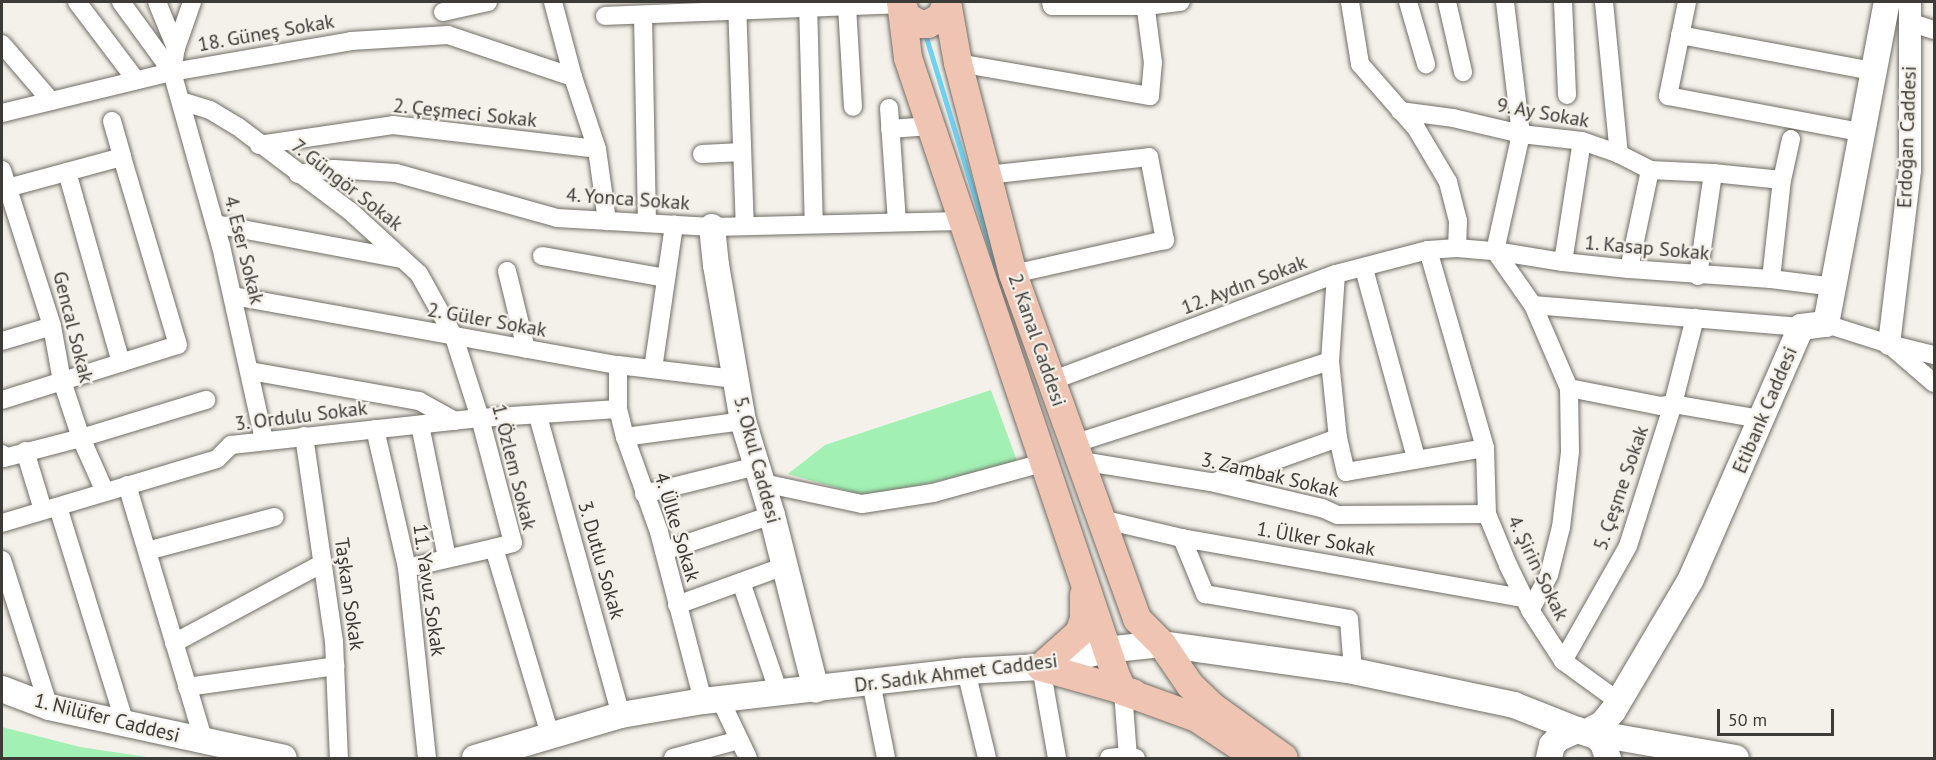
<!DOCTYPE html>
<html>
<head>
<meta charset="utf-8">
<style>
  body { margin:0 }
  #map { position:relative; width:1936px; height:760px; overflow:hidden; background:#f4f1ea; font-family:"PT Sans",sans-serif }
  div>[style] { position:absolute }
  [style*='--x'] { left:calc(var(--x)*1px); top:calc(var(--y)*1px); width:calc(var(--w)*1px); rotate:calc(var(--a)*1deg) }
  .green>* { inset:0; background:#a2f0b3 }
  .stream>* { height:4.5px; margin:-2.25px; padding:0 2.25px; transform-origin:2.25px; border-radius:2.25px; background:#6fd2f3 }
  .roads { filter:drop-shadow(0 0 2px #706d66) drop-shadow(0 0 2px #706d66) }
  .minor>* { height:18px; margin:-9px; padding:0 9px; transform-origin:9px; border-radius:9px; background:#fff }
  .tertiary>* { height:22px; margin:-11px; padding:0 11px; transform-origin:11px; border-radius:11px; background:#fff }
  .secondary>* { height:26px; margin:-13px; padding:0 13px; transform-origin:13px; border-radius:13px; background:#fff }
  .primary>* { height:28px; margin:-14px; padding:0 14px; transform-origin:14px; border-radius:14px; background:#efc4b2 }
  span { translate:-50% -50%; white-space:nowrap; text-align:center; line-height:1.15; -webkit-text-stroke:4.5px #f4f1ea; paint-order:stroke }
  .street-label { font-size:20px; color:#3d3b38 }
  .frame { position:absolute; inset:0; border:3px solid #3d3b38; pointer-events:none }
  .scale { position:absolute; left:1717px; top:709px; width:117px; height:27px; box-sizing:border-box; border:3px solid #3d3b38; border-top:0; padding-left:8px; font-size:18px; line-height:21px; white-space:nowrap; color:#3d3b38; -webkit-text-stroke:4px #f4f1ea; paint-order:stroke }
</style>
</head>
<body>
<div id="map">
  <div class="green">
    <div style="clip-path:polygon(991px 390px,1017px 461px,931px 483px,863px 495px,788px 474px,825px 445px)"></div>
    <div style="clip-path:polygon(2px 727px,80px 747px,153px 758px,2px 758px)"></div>
  </div>
  <div class="stream">
    <div style="--x:927;--y:39;--w:236;--a:73"></div>
  </div>
  <div class="roads">
    <div class="minor">
      <div style="--x:77;--y:2;--w:98;--a:52.9"></div>
      <div style="--x:121;--y:2;--w:87;--a:53.9"></div>
      <div style="--x:172;--y:72;--w:181;--a:74.3"></div>
      <div style="--x:221;--y:246;--w:199;--a:77.5"></div>
      <div style="--x:157;--y:2;--w:50;--a:67.6"></div>
      <div style="--x:553;--y:2;--w:78;--a:75.1"></div>
      <div style="--x:737;--y:2;--w:224;--a:88"></div>
      <div style="--x:808;--y:2;--w:222;--a:88.5"></div>
      <div style="--x:1051;--y:2;--w:4;--a:76"></div>
      <div style="--x:1052;--y:6;--w:94;--a:0"></div>
      <div style="--x:1146;--y:6;--w:35;--a:-7"></div>
      <div style="--x:1350;--y:2;--w:63;--a:80.8"></div>
      <div style="--x:1360;--y:64;--w:85;--a:48.8"></div>
      <div style="--x:1416;--y:128;--w:63;--a:59.3"></div>
      <div style="--x:1448;--y:182;--w:40;--a:75.6"></div>
      <div style="--x:1458;--y:221;--w:27;--a:92"></div>
      <div style="--x:1408;--y:2;--w:65;--a:73.8"></div>
      <div style="--x:1447;--y:2;--w:72;--a:77.1"></div>
      <div style="--x:1505;--y:2;--w:133;--a:83.1"></div>
      <div style="--x:1521;--y:134;--w:120;--a:102.5"></div>
      <div style="--x:1495;--y:251;--w:66;--a:54.9"></div>
      <div style="--x:1533;--y:305;--w:90;--a:66.6"></div>
      <div style="--x:1569;--y:388;--w:64;--a:89.1"></div>
      <div style="--x:1570;--y:452;--w:76;--a:96.8"></div>
      <div style="--x:1561;--y:527;--w:49;--a:104"></div>
      <div style="--x:1549;--y:575;--w:40;--a:118"></div>
      <div style="--x:1563;--y:2;--w:93;--a:87.5"></div>
      <div style="--x:1604;--y:2;--w:153;--a:84.4"></div>
      <div style="--x:1687;--y:2;--w:96;--a:101.4"></div>
      <div style="--x:1668;--y:96;--w:196;--a:10.6"></div>
      <div style="--x:847;--y:6;--w:101;--a:86.6"></div>
      <div style="--x:443;--y:12;--w:46;--a:-12.5"></div>
      <div style="--x:643;--y:15;--w:208;--a:88.9"></div>
      <div style="--x:605;--y:16;--w:296;--a:-2.3"></div>
      <div style="--x:1909;--y:22;--w:26;--a:18"></div>
      <div style="--x:1680;--y:35;--w:195;--a:10.6"></div>
      <div style="--x:2;--y:44;--w:75;--a:49.3"></div>
      <div style="--x:958;--y:63;--w:195;--a:9.8"></div>
      <div style="--x:1150;--y:96;--w:33;--a:-85"></div>
      <div style="--x:1153;--y:63;--w:62;--a:-97.5"></div>
      <div style="--x:172;--y:72;--w:24;--a:-81"></div>
      <div style="--x:176;--y:48;--w:49;--a:-70.8"></div>
      <div style="--x:181;--y:101;--w:30;--a:17"></div>
      <div style="--x:210;--y:110;--w:31;--a:31"></div>
      <div style="--x:237;--y:126;--w:141;--a:37"></div>
      <div style="--x:350;--y:211;--w:93;--a:42.4"></div>
      <div style="--x:419;--y:274;--w:72;--a:60.9"></div>
      <div style="--x:454;--y:337;--w:85;--a:72.2"></div>
      <div style="--x:480;--y:418;--w:129;--a:75.2"></div>
      <div style="--x:513;--y:543;--w:20;--a:165"></div>
      <div style="--x:494;--y:548;--w:195;--a:73.3"></div>
      <div style="--x:889;--y:108;--w:114;--a:86"></div>
      <div style="--x:1400;--y:111;--w:53;--a:7.5"></div>
      <div style="--x:1453;--y:118;--w:70;--a:13.2"></div>
      <div style="--x:1521;--y:134;--w:61;--a:6.5"></div>
      <div style="--x:1582;--y:141;--w:39;--a:19"></div>
      <div style="--x:1619;--y:154;--w:35;--a:27"></div>
      <div style="--x:1650;--y:170;--w:63;--a:2.7"></div>
      <div style="--x:1713;--y:173;--w:69;--a:5.8"></div>
      <div style="--x:2;--y:113;--w:175;--a:-13.6"></div>
      <div style="--x:172;--y:72;--w:182;--a:-9.8"></div>
      <div style="--x:351;--y:41;--w:97;--a:-3.5"></div>
      <div style="--x:448;--y:35;--w:132;--a:18.6"></div>
      <div style="--x:573;--y:77;--w:76;--a:71.6"></div>
      <div style="--x:597;--y:149;--w:73;--a:82.1"></div>
      <div style="--x:112;--y:121;--w:37;--a:74"></div>
      <div style="--x:890;--y:129;--w:40;--a:-4.3"></div>
      <div style="--x:259;--y:145;--w:135;--a:-8.5"></div>
      <div style="--x:393;--y:125;--w:205;--a:6.7"></div>
      <div style="--x:702;--y:154;--w:40;--a:-2.9"></div>
      <div style="--x:2;--y:170;--w:164;--a:72.2"></div>
      <div style="--x:52;--y:326;--w:56;--a:79.7"></div>
      <div style="--x:62;--y:381;--w:60;--a:71.6"></div>
      <div style="--x:81;--y:438;--w:59;--a:66"></div>
      <div style="--x:67;--y:172;--w:198;--a:74.2"></div>
      <div style="--x:298;--y:174;--w:36;--a:-8"></div>
      <div style="--x:334;--y:169;--w:62;--a:3.7"></div>
      <div style="--x:396;--y:173;--w:167;--a:15.6"></div>
      <div style="--x:557;--y:218;--w:155;--a:3.3"></div>
      <div style="--x:712;--y:227;--w:250;--a:-1.4"></div>
      <div style="--x:987;--y:175;--w:163;--a:-6.3"></div>
      <div style="--x:1149;--y:157;--w:85;--a:79.1"></div>
      <div style="--x:1165;--y:240;--w:156;--a:167.4"></div>
      <div style="--x:215;--y:224;--w:190;--a:10.6"></div>
      <div style="--x:1428;--y:250;--w:206;--a:73.9"></div>
      <div style="--x:1485;--y:448;--w:66;--a:88.3"></div>
      <div style="--x:1487;--y:514;--w:55;--a:67.6"></div>
      <div style="--x:1508;--y:565;--w:50;--a:63.9"></div>
      <div style="--x:1530;--y:610;--w:61;--a:57.1"></div>
      <div style="--x:1563;--y:661;--w:68;--a:36"></div>
      <div style="--x:542;--y:256;--w:126;--a:10.1"></div>
      <div style="--x:1563;--y:262;--w:122;--a:-81.1"></div>
      <div style="--x:1364;--y:269;--w:196;--a:74.6"></div>
      <div style="--x:1629;--y:269;--w:101;--a:-78"></div>
      <div style="--x:507;--y:271;--w:80;--a:76.3"></div>
      <div style="--x:1336;--y:274;--w:87;--a:93.9"></div>
      <div style="--x:1330;--y:361;--w:77;--a:84.1"></div>
      <div style="--x:1338;--y:438;--w:35;--a:77"></div>
      <div style="--x:1346;--y:472;--w:141;--a:-9.8"></div>
      <div style="--x:1698;--y:276;--w:104;--a:-81.7"></div>
      <div style="--x:1771;--y:279;--w:100;--a:-83.7"></div>
      <div style="--x:1782;--y:180;--w:42;--a:-77.6"></div>
      <div style="--x:233;--y:296;--w:391;--a:10.2"></div>
      <div style="--x:618;--y:365;--w:118;--a:6.8"></div>
      <div style="--x:1533;--y:305;--w:269;--a:4.7"></div>
      <div style="--x:1826;--y:324;--w:66;--a:17.6"></div>
      <div style="--x:1889;--y:344;--w:46;--a:13.7"></div>
      <div style="--x:2;--y:341;--w:52;--a:-16.7"></div>
      <div style="--x:1892;--y:347;--w:55;--a:40.6"></div>
      <div style="--x:618;--y:365;--w:44;--a:90"></div>
      <div style="--x:618;--y:409;--w:29;--a:76"></div>
      <div style="--x:625;--y:437;--w:101;--a:70.3"></div>
      <div style="--x:659;--y:532;--w:175;--a:75.4"></div>
      <div style="--x:653;--y:369;--w:146;--a:-81.7"></div>
      <div style="--x:250;--y:371;--w:172;--a:10.1"></div>
      <div style="--x:419;--y:401;--w:41;--a:29.1"></div>
      <div style="--x:1051;--y:381;--w:304;--a:-20.6"></div>
      <div style="--x:1336;--y:274;--w:95;--a:-14.6"></div>
      <div style="--x:1428;--y:250;--w:29;--a:-4"></div>
      <div style="--x:1457;--y:248;--w:38;--a:5"></div>
      <div style="--x:1495;--y:251;--w:69;--a:9.2"></div>
      <div style="--x:1563;--y:262;--w:66;--a:6.1"></div>
      <div style="--x:1629;--y:269;--w:142;--a:4"></div>
      <div style="--x:1771;--y:279;--w:64;--a:7.2"></div>
      <div style="--x:1569;--y:388;--w:94;--a:11.1"></div>
      <div style="--x:1661;--y:406;--w:12;--a:-9"></div>
      <div style="--x:1673;--y:404;--w:88;--a:9.8"></div>
      <div style="--x:2;--y:400;--w:184;--a:-17.4"></div>
      <div style="--x:178;--y:345;--w:196;--a:-106.6"></div>
      <div style="--x:122;--y:157;--w:119;--a:164.9"></div>
      <div style="--x:538;--y:416;--w:310;--a:74.5"></div>
      <div style="--x:420;--y:425;--w:136;--a:78.5"></div>
      <div style="--x:375;--y:429;--w:143;--a:77"></div>
      <div style="--x:407;--y:568;--w:191;--a:84"></div>
      <div style="--x:304;--y:436;--w:207;--a:81.7"></div>
      <div style="--x:334;--y:641;--w:117;--a:87.6"></div>
      <div style="--x:625;--y:437;--w:119;--a:-7.7"></div>
      <div style="--x:1073;--y:444;--w:270;--a:-17.9"></div>
      <div style="--x:25;--y:451;--w:62;--a:73"></div>
      <div style="--x:2;--y:454;--w:4;--a:63"></div>
      <div style="--x:4;--y:458;--w:80;--a:-14.6"></div>
      <div style="--x:81;--y:438;--w:131;--a:-16.9"></div>
      <div style="--x:1081;--y:461;--w:136;--a:9.3"></div>
      <div style="--x:1215;--y:483;--w:110;--a:13.2"></div>
      <div style="--x:1322;--y:508;--w:17;--a:24"></div>
      <div style="--x:1338;--y:515;--w:149;--a:-0.4"></div>
      <div style="--x:1215;--y:482;--w:131;--a:-19.7"></div>
      <div style="--x:763;--y:483;--w:101;--a:12"></div>
      <div style="--x:862;--y:504;--w:72;--a:-8.8"></div>
      <div style="--x:933;--y:493;--w:114;--a:-15.3"></div>
      <div style="--x:127;--y:485;--w:268;--a:73.3"></div>
      <div style="--x:644;--y:494;--w:115;--a:-14"></div>
      <div style="--x:58;--y:507;--w:227;--a:72.8"></div>
      <div style="--x:1101;--y:519;--w:83;--a:13.2"></div>
      <div style="--x:1182;--y:538;--w:347;--a:10"></div>
      <div style="--x:2;--y:523;--w:224;--a:-16.6"></div>
      <div style="--x:217;--y:459;--w:20;--a:-45"></div>
      <div style="--x:231;--y:445;--w:250;--a:-6.2"></div>
      <div style="--x:480;--y:418;--w:138;--a:-3.7"></div>
      <div style="--x:1182;--y:538;--w:61;--a:67.7"></div>
      <div style="--x:1205;--y:594;--w:146;--a:9.8"></div>
      <div style="--x:1349;--y:619;--w:52;--a:85.6"></div>
      <div style="--x:147;--y:551;--w:132;--a:-14.9"></div>
      <div style="--x:664;--y:551;--w:114;--a:-18.4"></div>
      <div style="--x:2;--y:560;--w:154;--a:72.3"></div>
      <div style="--x:407;--y:568;--w:89;--a:-12.9"></div>
      <div style="--x:741;--y:582;--w:117;--a:71.1"></div>
      <div style="--x:677;--y:605;--w:115;--a:-19.9"></div>
      <div style="--x:174;--y:643;--w:169;--a:-28.2"></div>
      <div style="--x:1563;--y:661;--w:132;--a:-60.5"></div>
      <div style="--x:1628;--y:546;--w:149;--a:-72.4"></div>
      <div style="--x:1673;--y:404;--w:89;--a:-75.7"></div>
      <div style="--x:1041;--y:667;--w:92;--a:80"></div>
      <div style="--x:966;--y:671;--w:89;--a:76.4"></div>
      <div style="--x:871;--y:682;--w:77;--a:78.8"></div>
      <div style="--x:187;--y:687;--w:150;--a:-8"></div>
      <div style="--x:1123;--y:691;--w:67;--a:85.7"></div>
      <div style="--x:720;--y:699;--w:65;--a:64.6"></div>
      <div style="--x:673;--y:758;--w:68;--a:-15.3"></div>
      <div style="--x:1109;--y:758;--w:19;--a:-6"></div>
      <div style="--x:1128;--y:756;--w:8;--a:14"></div>
    </div>
    <div class="tertiary">
      <div style="--x:1889;--y:344;--w:175;--a:-83.1"></div>
      <div style="--x:1910;--y:170;--w:168;--a:-90"></div>
    </div>
    <div class="secondary">
      <div style="--x:712;--y:227;--w:38;--a:84"></div>
      <div style="--x:716;--y:265;--w:158;--a:80.2"></div>
      <div style="--x:743;--y:421;--w:98;--a:72.9"></div>
      <div style="--x:772;--y:515;--w:180;--a:75.9"></div>
      <div style="--x:2;--y:689;--w:50;--a:21"></div>
      <div style="--x:49;--y:707;--w:240;--a:12.2"></div>
      <div style="--x:1587;--y:732;--w:17;--a:-28"></div>
      <div style="--x:1602;--y:724;--w:17;--a:-50"></div>
      <div style="--x:1613;--y:711;--w:153;--a:-59.4"></div>
      <div style="--x:1691;--y:579;--w:275;--a:-66.4"></div>
      <div style="--x:1801;--y:327;--w:25;--a:-7"></div>
      <div style="--x:1826;--y:324;--w:328;--a:-79.3"></div>
      <div style="--x:1587;--y:732;--w:151;--a:9.9"></div>
      <div style="--x:475;--y:758;--w:152;--a:-16.4"></div>
      <div style="--x:621;--y:715;--w:83;--a:-9.7"></div>
      <div style="--x:703;--y:701;--w:265;--a:-6.5"></div>
      <div style="--x:966;--y:671;--w:75;--a:-3.1"></div>
      <div style="--x:1041;--y:667;--w:66;--a:-14.9"></div>
      <div style="--x:1105;--y:650;--w:57;--a:-6"></div>
      <div style="--x:1162;--y:644;--w:193;--a:8"></div>
      <div style="--x:1353;--y:671;--w:165;--a:11.9"></div>
      <div style="--x:1514;--y:705;--w:68;--a:21.6"></div>
      <div style="--x:1549;--y:758;--w:13;--a:-77"></div>
      <div style="--x:1552;--y:745;--w:10;--a:-45"></div>
      <div style="--x:1559;--y:738;--w:20;--a:-24"></div>
      <div style="--x:1577;--y:730;--w:20;--a:18"></div>
      <div style="--x:1596;--y:736;--w:10;--a:45"></div>
      <div style="--x:1603;--y:743;--w:16;--a:72"></div>
    </div>
    <div class="primary">
      <div style="--x:901;--y:2;--w:56;--a:82.9"></div>
      <div style="--x:908;--y:58;--w:652;--a:71.4"></div>
      <div style="--x:1116;--y:676;--w:17;--a:65"></div>
      <div style="--x:1123;--y:691;--w:79;--a:20"></div>
      <div style="--x:1197;--y:718;--w:72;--a:33.7"></div>
      <div style="--x:901;--y:2;--w:16;--a:68"></div>
      <div style="--x:907;--y:17;--w:15;--a:28"></div>
      <div style="--x:920;--y:24;--w:8;--a:0"></div>
      <div style="--x:928;--y:24;--w:15;--a:-28"></div>
      <div style="--x:941;--y:17;--w:16;--a:-68"></div>
      <div style="--x:947;--y:2;--w:62;--a:79.8"></div>
      <div style="--x:958;--y:63;--w:218;--a:75.4"></div>
      <div style="--x:1013;--y:274;--w:367;--a:70.2"></div>
      <div style="--x:1137;--y:619;--w:35;--a:45"></div>
      <div style="--x:1162;--y:644;--w:50;--a:55.7"></div>
      <div style="--x:1190;--y:685;--w:32;--a:44"></div>
      <div style="--x:1213;--y:707;--w:87;--a:35.7"></div>
      <div style="--x:1041;--y:667;--w:96;--a:15.8"></div>
      <div style="--x:1041;--y:667;--w:51;--a:-41.8"></div>
      <div style="--x:1079;--y:633;--w:15;--a:-70"></div>
      <div style="--x:1084;--y:619;--w:24;--a:-90"></div>
    </div>
  </div>
  <div class="street-label">
    <span style="left:266px;top:33px;rotate:-10deg">18. Güneş Sokak</span>
    <span style="left:465px;top:113px;rotate:6deg">2. Çeşmeci Sokak</span>
    <span style="left:1543px;top:113px;rotate:10deg">9. Ay Sokak</span>
    <span style="left:1907px;top:137px;rotate:-88deg">Erdoğan Caddesi</span>
    <span style="left:347px;top:185px;rotate:38deg">7. Güngör Sokak</span>
    <span style="left:628px;top:199px;rotate:4deg">4. Yonca Sokak</span>
    <span style="left:1647px;top:248px;rotate:5deg">1. Kasap Sokak</span>
    <span style="left:244px;top:250px;rotate:76deg">4. Eser Sokak</span>
    <span style="left:1244px;top:285px;rotate:-21deg">12. Aydın Sokak</span>
    <span style="left:487px;top:320px;rotate:10deg">2. Güler Sokak</span>
    <span style="left:73px;top:327px;rotate:76deg">Gencal Sokak</span>
    <span style="left:1037px;top:340px;rotate:71deg">2. Kanal Caddesi</span>
    <span style="left:1765px;top:410px;rotate:-67deg">Etibank Caddesi</span>
    <span style="left:301px;top:416px;rotate:-7deg">3. Ordulu Sokak</span>
    <span style="left:757px;top:460px;rotate:75deg">5. Okul Caddesi</span>
    <span style="left:514px;top:467px;rotate:76deg">1. Özlem Sokak</span>
    <span style="left:1270px;top:475px;rotate:13deg">3. Zambak Sokak</span>
    <span style="left:1621px;top:488px;rotate:-71deg">5. Çeşme Sokak</span>
    <span style="left:677px;top:527px;rotate:73deg">4. Ülke Sokak</span>
    <span style="left:1316px;top:539px;rotate:10deg">1. Ülker Sokak</span>
    <span style="left:601px;top:560px;rotate:74deg">3. Dutlu Sokak</span>
    <span style="left:1538px;top:568px;rotate:64deg">4. Şirin Sokak</span>
    <span style="left:429px;top:590px;rotate:82deg">11. Yavuz Sokak</span>
    <span style="left:349px;top:594px;rotate:82deg">Taşkan Sokak</span>
    <span style="left:956px;top:673px;rotate:-7deg">Dr. Sadık Ahmet Caddesi</span>
    <span style="left:107px;top:718px;rotate:14deg">1. Nilüfer Caddesi</span>
  </div>
  <div class="frame"></div>
  <div class="scale">50 m</div>
</div>
</body>
</html>
